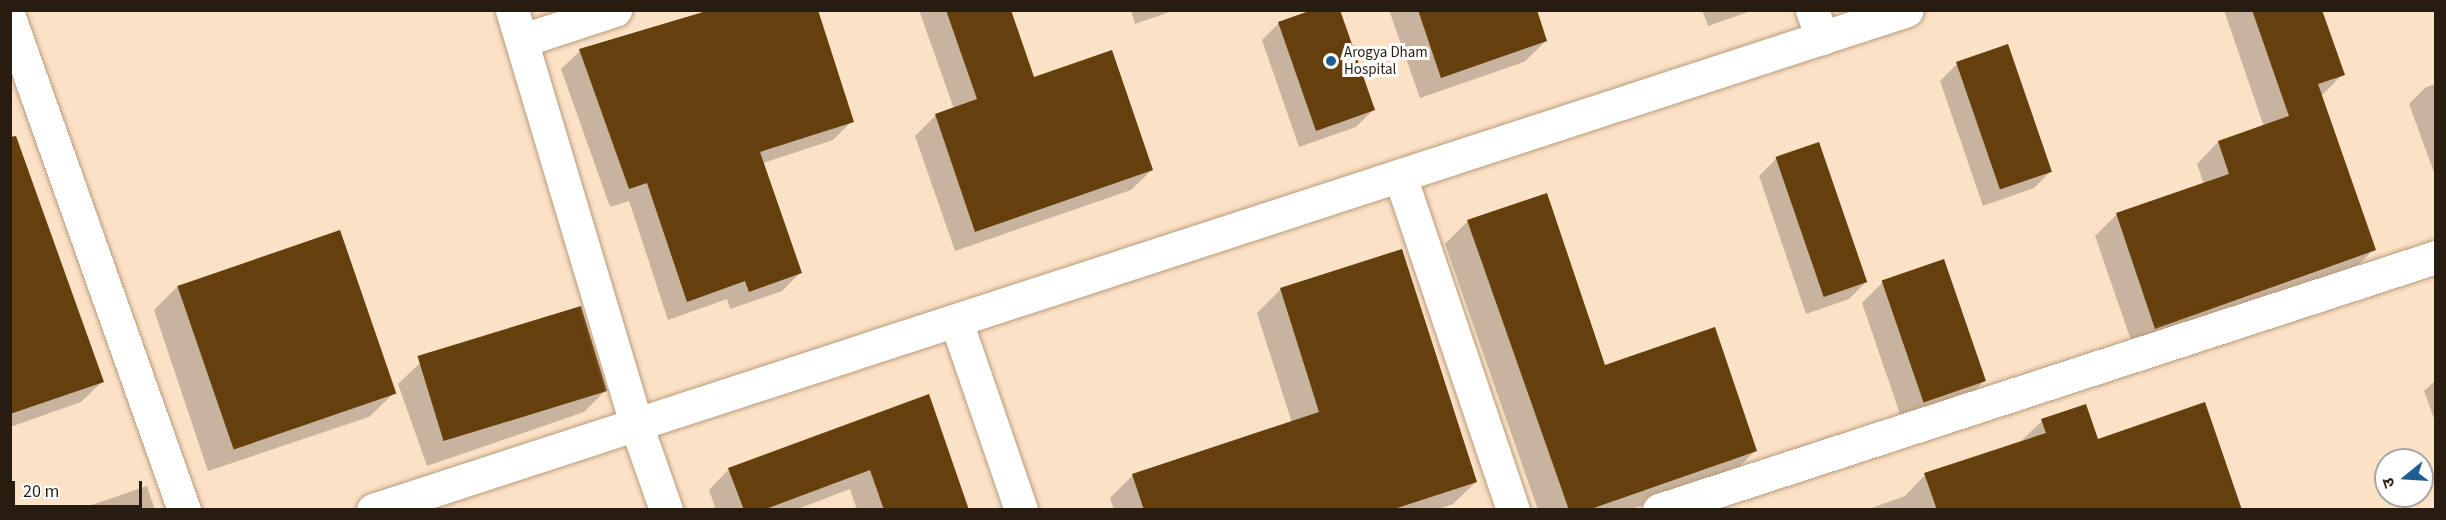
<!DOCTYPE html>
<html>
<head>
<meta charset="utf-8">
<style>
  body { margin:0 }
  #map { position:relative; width:2446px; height:520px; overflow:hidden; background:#fbe1c6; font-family:"Source Sans 3","Noto Sans Devanagari",sans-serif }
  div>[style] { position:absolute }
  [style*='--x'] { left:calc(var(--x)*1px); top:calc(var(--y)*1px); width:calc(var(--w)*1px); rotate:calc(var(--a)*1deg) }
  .shadow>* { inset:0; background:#0003 }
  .building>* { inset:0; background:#653f0c; transform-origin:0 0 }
  .roads { filter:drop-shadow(0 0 2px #b99b7c) drop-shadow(0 0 2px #b99b7c) }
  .street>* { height:33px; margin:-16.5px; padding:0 16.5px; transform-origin:16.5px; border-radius:16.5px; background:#fff }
  .dots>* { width:16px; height:16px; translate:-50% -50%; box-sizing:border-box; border:3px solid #fff; border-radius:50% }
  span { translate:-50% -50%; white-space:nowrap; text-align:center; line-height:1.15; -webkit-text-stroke:6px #fff; paint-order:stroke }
  .poi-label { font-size:15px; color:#271c0f }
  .left { translate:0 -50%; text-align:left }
  .frame { position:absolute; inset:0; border:12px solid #271c0f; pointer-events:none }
  .north { position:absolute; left:2374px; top:448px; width:60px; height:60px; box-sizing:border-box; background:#fff; border:2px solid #a9a49f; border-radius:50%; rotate:252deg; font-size:16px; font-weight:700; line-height:24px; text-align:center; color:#271c0f }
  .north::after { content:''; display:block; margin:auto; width:21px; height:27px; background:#1e5d93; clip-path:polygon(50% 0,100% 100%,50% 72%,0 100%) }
  .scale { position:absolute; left:12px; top:481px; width:130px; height:27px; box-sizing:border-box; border:3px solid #271c0f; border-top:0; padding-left:8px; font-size:18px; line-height:21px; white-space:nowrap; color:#271c0f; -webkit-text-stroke:4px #fff; paint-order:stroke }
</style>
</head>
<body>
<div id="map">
  <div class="shadow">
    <div style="clip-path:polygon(919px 10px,1009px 10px,1033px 79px,1152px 170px,1131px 190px,955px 251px,915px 136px,936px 115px,954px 109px)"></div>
    <div style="clip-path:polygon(1131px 10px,1175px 10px,1135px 24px)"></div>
    <div style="clip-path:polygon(1389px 10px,1535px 10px,1546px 41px,1524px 62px,1420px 98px)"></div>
    <div style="clip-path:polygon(1702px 10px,1754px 10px,1708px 26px)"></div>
    <div style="clip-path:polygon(2224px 10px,2321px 10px,2343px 74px,2321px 96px,2374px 249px,2353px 271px,2134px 349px,2095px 236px,2117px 214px,2204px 184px,2197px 164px,2218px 142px,2264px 127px)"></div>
    <div style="clip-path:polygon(1279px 23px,1373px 110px,1356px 127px,1299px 147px,1262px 40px)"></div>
    <div style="clip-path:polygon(580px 51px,852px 121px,833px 140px,763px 163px,800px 273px,782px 291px,730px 309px,727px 299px,668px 320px,629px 201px,610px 207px,561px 69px)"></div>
    <div style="clip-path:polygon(1957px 64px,2051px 171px,2034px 188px,1983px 206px,1940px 81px)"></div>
    <div style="clip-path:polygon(2436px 84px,2436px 178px,2409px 104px,2426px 87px)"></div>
    <div style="clip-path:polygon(1818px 144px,1866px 282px,1849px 299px,1806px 314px,1759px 176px,1776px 159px)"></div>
    <div style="clip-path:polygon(10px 168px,102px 382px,81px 402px,10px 427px)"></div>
    <div style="clip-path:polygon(1468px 221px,1605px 366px,1755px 451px,1732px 474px,1629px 510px,1538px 510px,1445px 244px)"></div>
    <div style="clip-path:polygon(1402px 251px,1476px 482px,1453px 504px,1437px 510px,1114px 510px,1110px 498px,1133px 475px,1292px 423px,1257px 313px,1280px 290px)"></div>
    <div style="clip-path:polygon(1883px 282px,1985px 380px,1964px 402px,1903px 423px,1862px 303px)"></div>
    <div style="clip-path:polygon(178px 286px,393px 394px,369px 417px,208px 471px,154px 310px)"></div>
    <div style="clip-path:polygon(420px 363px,605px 391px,584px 412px,427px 466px,398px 384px)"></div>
    <div style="clip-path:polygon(2436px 380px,2436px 424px,2424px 391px)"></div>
    <div style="clip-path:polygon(928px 396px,967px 510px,857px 510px,850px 489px,795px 510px,716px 510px,709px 490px,729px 469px)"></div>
    <div style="clip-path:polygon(2042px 421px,2097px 441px,2241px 510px,1866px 510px,1905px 496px,1925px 475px,2021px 441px)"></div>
    <div style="clip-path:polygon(147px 486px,155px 510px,77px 510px)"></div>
  </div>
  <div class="building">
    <div style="clip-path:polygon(710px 10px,818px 10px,854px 122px,760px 152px,802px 273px,749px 292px,745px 281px,687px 302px,647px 183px,629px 189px,579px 49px)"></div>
    <div style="clip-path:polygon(946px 10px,1011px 10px,1034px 77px,1112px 50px,1153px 170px,975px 232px,935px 114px,977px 99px)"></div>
    <div style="clip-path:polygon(1312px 10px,1340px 10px,1375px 110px,1316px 131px,1278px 22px)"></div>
    <div style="clip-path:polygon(1418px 10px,1537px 10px,1547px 41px,1441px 78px)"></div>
    <div style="clip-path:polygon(2252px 10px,2322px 10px,2345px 75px,2318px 84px,2376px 250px,2155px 329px,2116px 213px,2229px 174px,2218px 141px,2289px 116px)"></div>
    <div style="left:2008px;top:44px;width:135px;height:55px;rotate:71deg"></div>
    <div style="clip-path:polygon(16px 136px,104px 382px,10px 414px,10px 137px)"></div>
    <div style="left:1819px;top:142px;width:148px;height:46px;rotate:71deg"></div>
    <div style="clip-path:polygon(1547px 193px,1605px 365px,1715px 327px,1757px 451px,1588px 510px,1569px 510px,1467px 220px)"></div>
    <div style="left:340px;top:230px;width:173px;height:172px;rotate:71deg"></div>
    <div style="clip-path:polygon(1402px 249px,1477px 482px,1391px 510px,1144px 510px,1132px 474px,1319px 412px,1280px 288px)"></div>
    <div style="left:1944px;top:259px;width:129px;height:66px;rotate:71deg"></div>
    <div style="left:581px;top:306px;width:89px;height:171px;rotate:73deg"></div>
    <div style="clip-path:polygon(929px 394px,969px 510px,884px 510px,870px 470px,763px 510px,744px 510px,728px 468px)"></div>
    <div style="clip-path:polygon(2205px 402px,2242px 510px,1937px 510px,1924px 473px,2046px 433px,2041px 419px,2086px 404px,2098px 439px)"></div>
  </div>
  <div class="roads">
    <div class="street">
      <div style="--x:512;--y:10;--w:435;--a:73.3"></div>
      <div style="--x:637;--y:427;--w:88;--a:70.7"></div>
      <div style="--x:1812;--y:10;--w:30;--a:70"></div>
      <div style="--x:10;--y:20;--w:520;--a:70.45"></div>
      <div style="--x:523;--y:40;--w:97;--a:-18.1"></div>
      <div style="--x:1400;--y:176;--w:353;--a:71.3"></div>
      <div style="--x:956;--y:321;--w:200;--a:71"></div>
      <div style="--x:373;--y:510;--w:1613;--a:-18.05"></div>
      <div style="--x:1659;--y:510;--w:817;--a:-18.04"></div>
    </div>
  </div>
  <div class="dots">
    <div style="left:1331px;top:61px;background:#1e5d93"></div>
  </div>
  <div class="poi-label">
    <span class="left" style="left:1344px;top:61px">Arogya Dham<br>Hospital</span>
  </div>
  <div class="frame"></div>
  <div class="north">उ</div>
  <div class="scale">20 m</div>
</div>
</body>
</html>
